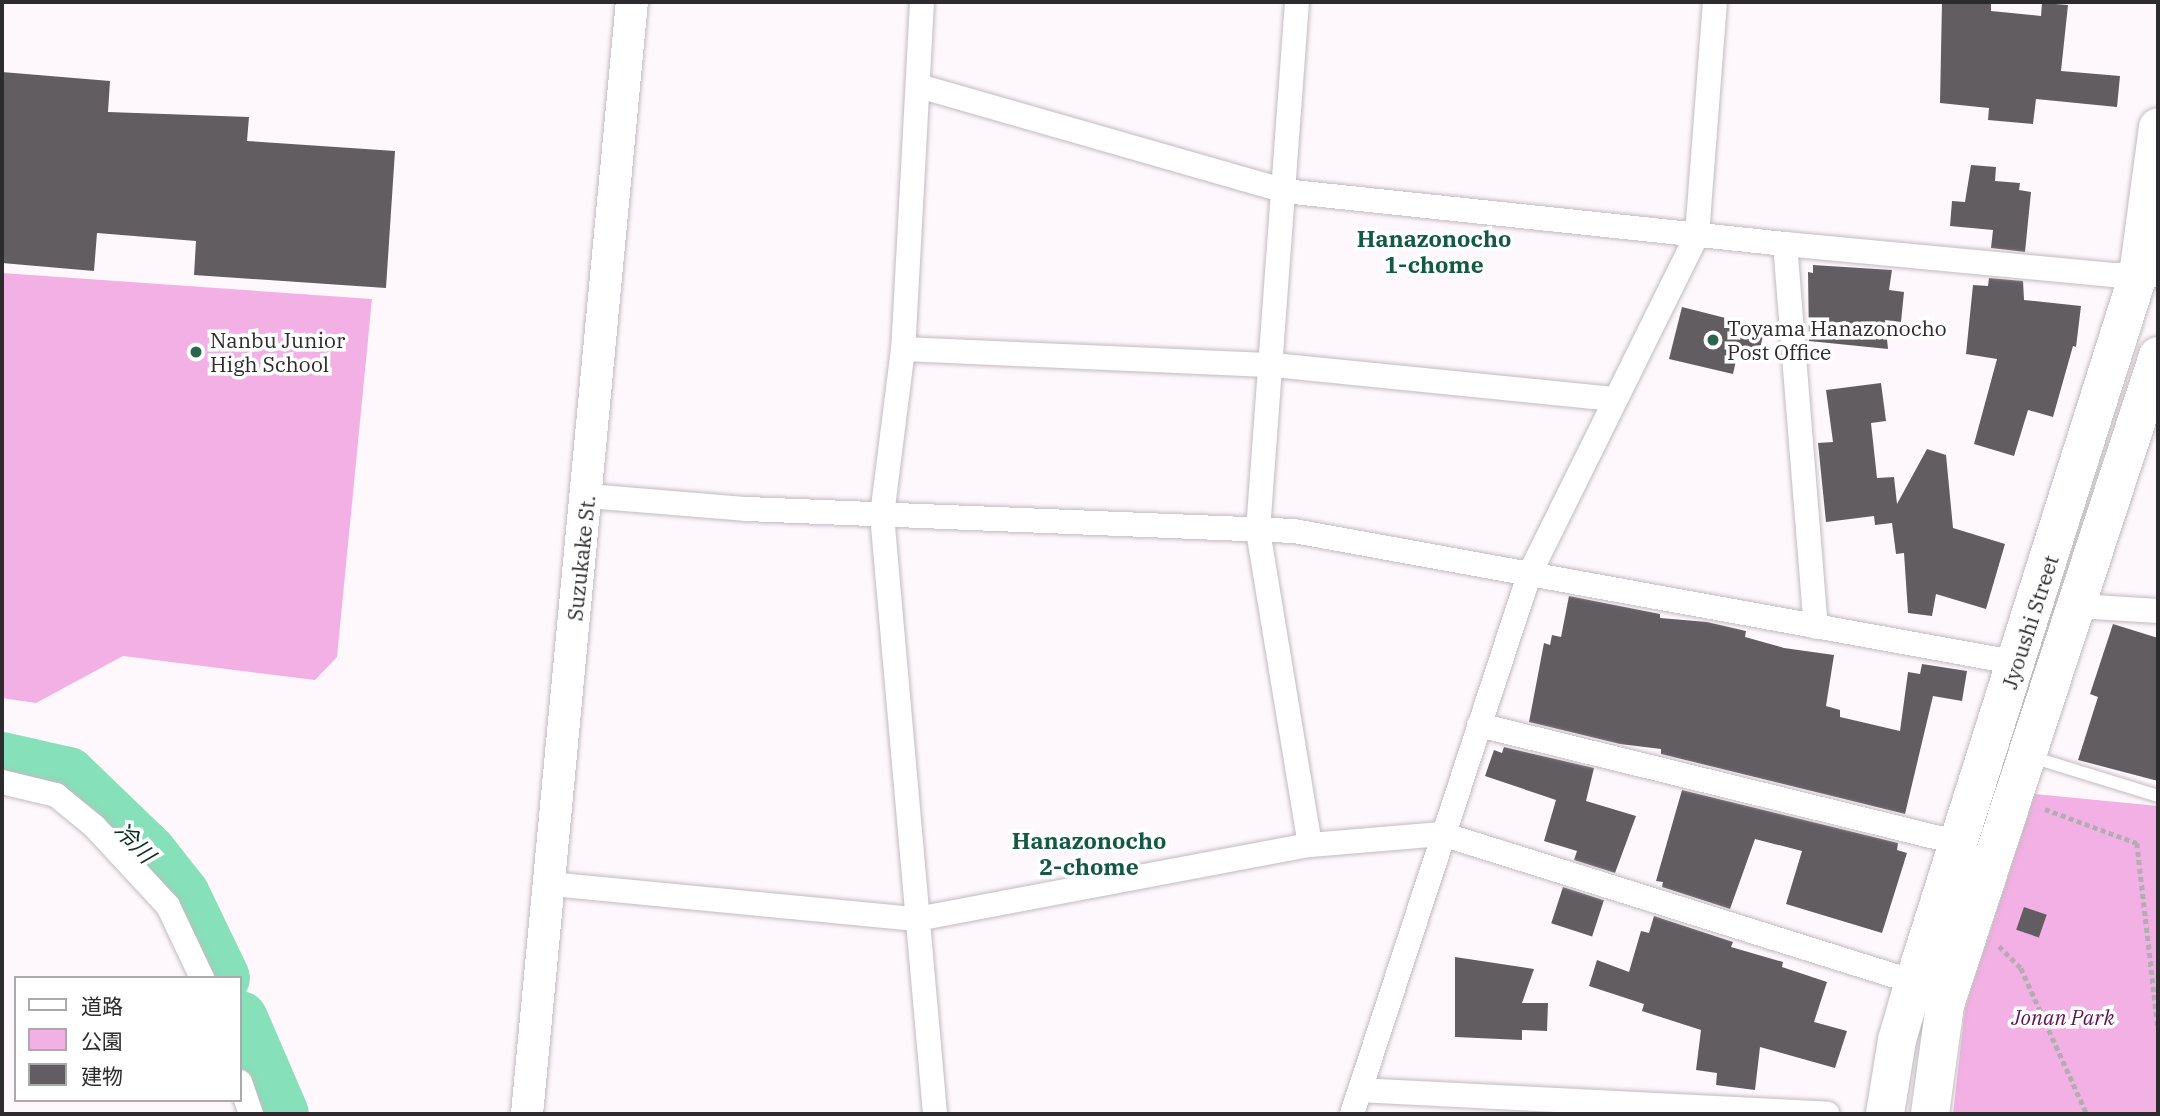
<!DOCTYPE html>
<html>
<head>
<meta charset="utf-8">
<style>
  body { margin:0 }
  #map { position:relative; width:2160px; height:1116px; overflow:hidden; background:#fef8fd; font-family:"IBM Plex Serif","Noto Sans JP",serif }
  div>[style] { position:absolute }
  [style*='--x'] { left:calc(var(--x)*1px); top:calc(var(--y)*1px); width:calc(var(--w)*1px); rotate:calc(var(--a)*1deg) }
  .green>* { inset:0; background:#f2b0e4 }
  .river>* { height:56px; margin:-28px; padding:0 28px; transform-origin:28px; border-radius:28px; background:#86e0ba }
  .building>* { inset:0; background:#625d61; transform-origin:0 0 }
  .path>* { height:4.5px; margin-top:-2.25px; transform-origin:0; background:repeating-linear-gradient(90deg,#b2adb1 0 5px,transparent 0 8.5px) }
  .roads { filter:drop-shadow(0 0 2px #c1bbbf) drop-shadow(0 0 2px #c1bbbf) }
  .service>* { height:12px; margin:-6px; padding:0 6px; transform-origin:6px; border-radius:6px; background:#fff }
  .minor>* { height:24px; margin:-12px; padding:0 12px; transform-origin:12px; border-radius:12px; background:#fff }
  .tertiary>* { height:32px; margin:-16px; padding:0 16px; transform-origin:16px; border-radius:16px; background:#fff }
  .trunk>* { height:38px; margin:-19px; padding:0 19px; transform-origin:19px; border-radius:19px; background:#fff }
  .dots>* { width:19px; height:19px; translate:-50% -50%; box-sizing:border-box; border:4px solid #fff; border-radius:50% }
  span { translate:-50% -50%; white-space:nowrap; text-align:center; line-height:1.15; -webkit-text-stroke:7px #fff; paint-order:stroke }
  .poi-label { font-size:21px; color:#2d2b2d }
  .left { translate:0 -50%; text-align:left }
  .street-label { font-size:21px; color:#2d2b2d }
  .park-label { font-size:21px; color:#601455; font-style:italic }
  .neighbourhood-label { font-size:23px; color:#135a42; font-weight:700 }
  .water-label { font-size:23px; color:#0a3324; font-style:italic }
  .frame { position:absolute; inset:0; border:4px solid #2d2b2d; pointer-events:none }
  .legend { position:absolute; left:14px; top:976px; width:228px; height:126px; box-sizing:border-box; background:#fff; border:2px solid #abaaab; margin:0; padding:9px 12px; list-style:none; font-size:21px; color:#2d2b2d }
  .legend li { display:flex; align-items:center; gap:14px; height:35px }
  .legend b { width:35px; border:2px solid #abaaab }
</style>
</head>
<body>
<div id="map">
  <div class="green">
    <div style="clip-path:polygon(2px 273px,372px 299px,337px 657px,315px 680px,123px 656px,36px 703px,2px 698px)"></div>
    <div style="clip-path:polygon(2035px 794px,2158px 806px,2158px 1114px,1953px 1114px,1965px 1008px)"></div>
  </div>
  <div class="river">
    <div style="--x:2;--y:760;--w:68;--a:12.8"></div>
    <div style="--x:68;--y:775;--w:112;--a:43.9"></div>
    <div style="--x:149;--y:853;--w:53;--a:51.8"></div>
    <div style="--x:182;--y:895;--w:92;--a:64.3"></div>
    <div style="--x:240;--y:1019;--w:103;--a:66.7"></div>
  </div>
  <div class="building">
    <div style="clip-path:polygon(1942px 2px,1991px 2px,1991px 11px,2041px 16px,2042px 3px,2068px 5px,2061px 71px,2120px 76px,2117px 107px,2036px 99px,2033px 124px,1988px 120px,1989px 108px,1940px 103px)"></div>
    <div style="clip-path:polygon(2px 72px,110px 81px,108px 112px,249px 117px,247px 141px,395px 151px,386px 288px,194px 275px,196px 241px,97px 233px,94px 271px,2px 263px)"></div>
    <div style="clip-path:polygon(1971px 165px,1996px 167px,1995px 181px,2020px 183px,2019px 190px,2031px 192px,2025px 252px,1991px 248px,1993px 230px,1950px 226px,1952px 201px,1965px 202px)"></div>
    <div style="clip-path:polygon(1813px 265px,1892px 270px,1889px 290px,1904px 292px,1901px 322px,1885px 320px,1888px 349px,1809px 341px,1808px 272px,1813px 273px)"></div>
    <div style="clip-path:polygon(1989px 278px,2023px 281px,2024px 300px,2081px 306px,2076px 347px,2073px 346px,2053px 417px,2028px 410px,2014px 456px,1974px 444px,1997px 359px,1966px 354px,1973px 285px,1988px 286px)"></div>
    <div style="clip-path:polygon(1682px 307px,1765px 328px,1759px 352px,1739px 347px,1733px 374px,1669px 359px)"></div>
    <div style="clip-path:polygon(1881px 383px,1886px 421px,1871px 423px,1877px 478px,1894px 477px,1897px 504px,1927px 449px,1946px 455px,1953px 528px,2005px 544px,1986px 609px,1936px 594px,1932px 616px,1908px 613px,1904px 553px,1896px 554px,1892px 523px,1875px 525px,1874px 516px,1826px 522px,1818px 443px,1833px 442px,1826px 390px)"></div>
    <div style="clip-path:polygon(1569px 596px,1660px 614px,1660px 618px,1707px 622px,1746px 631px,1745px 637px,1784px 648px,1834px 655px,1826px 706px,1840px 710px,1840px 717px,1900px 731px,1908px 672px,1920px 674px,1922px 664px,1967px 671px,1962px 701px,1933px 696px,1905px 814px,1661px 754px,1661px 749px,1620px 744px,1529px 722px,1544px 643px,1550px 645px,1552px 635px,1561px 637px)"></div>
    <div style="clip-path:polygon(2113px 624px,2158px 638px,2158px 781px,2078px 760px,2098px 697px,2090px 694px)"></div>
    <div style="clip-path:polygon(1504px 747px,1594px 768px,1586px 801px,1636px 816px,1615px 873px,1574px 860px,1577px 851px,1544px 841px,1556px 800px,1485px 776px,1494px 750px,1502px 753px)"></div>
    <div style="clip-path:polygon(1682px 790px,1898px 843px,1897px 850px,1907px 853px,1882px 933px,1786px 904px,1802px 851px,1755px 839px,1730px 909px,1662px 887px,1663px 882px,1656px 881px)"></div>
    <div style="left:1563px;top:887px;width:43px;height:38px;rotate:18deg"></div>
    <div style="left:2024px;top:907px;width:24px;height:24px;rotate:19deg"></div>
    <div style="clip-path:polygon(1654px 916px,1733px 942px,1731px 947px,1783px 962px,1782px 967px,1827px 982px,1814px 1022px,1847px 1031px,1835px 1068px,1760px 1047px,1755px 1090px,1716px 1085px,1717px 1073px,1696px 1070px,1701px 1030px,1642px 1011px,1644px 1004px,1589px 986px,1597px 960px,1629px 972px,1641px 931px,1649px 933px)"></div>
    <div style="clip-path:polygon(1455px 957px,1534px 969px,1522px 1003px,1548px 1003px,1547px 1031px,1522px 1030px,1522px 1040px,1455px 1037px)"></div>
  </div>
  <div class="path">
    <div style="--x:2045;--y:809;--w:98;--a:20.3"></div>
    <div style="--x:2137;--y:843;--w:184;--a:83.5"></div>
    <div style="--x:1999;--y:946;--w:31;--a:45"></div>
    <div style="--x:2021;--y:968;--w:160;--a:65.7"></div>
  </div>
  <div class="roads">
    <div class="service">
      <div style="--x:2032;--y:757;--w:132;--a:17.2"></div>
    </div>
    <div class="minor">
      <div style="--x:922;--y:2;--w:348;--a:93.1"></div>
      <div style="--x:903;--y:349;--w:167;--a:97.2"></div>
      <div style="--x:882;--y:515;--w:601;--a:84.94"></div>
      <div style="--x:1297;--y:2;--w:530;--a:94.22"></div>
      <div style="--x:1258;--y:531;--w:318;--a:80.6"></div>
      <div style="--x:919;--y:86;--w:380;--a:16"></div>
      <div style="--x:1284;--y:191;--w:504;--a:6.04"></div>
      <div style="--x:1785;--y:244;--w:332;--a:5.4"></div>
      <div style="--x:2116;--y:275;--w:42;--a:0"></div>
      <div style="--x:1785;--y:244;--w:384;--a:85.4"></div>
      <div style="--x:903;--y:349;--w:370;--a:2.5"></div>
      <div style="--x:1273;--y:365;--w:343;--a:5.7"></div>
      <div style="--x:588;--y:496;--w:160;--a:4.7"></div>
      <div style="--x:747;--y:509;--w:547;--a:2.3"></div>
      <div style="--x:1294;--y:531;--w:736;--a:10.33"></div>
      <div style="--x:2078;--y:606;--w:80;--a:3.6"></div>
      <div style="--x:1479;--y:725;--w:495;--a:13.8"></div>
      <div style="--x:2;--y:782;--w:56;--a:13.5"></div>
      <div style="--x:56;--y:795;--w:49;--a:39.2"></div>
      <div style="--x:94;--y:826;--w:109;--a:47.2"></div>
      <div style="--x:168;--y:906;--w:80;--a:64.7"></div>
      <div style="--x:551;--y:884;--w:368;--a:5.5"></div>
      <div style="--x:917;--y:919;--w:400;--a:-10.7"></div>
      <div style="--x:1310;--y:845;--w:132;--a:-4.8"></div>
      <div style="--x:1442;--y:834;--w:495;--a:17.4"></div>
      <div style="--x:240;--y:1082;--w:34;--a:71"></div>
      <div style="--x:1360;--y:1090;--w:468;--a:2.9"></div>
      <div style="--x:1352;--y:1114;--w:567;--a:-71.82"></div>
      <div style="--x:1529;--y:575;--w:379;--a:-63.7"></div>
      <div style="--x:1697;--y:235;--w:234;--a:-85.6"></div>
    </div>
    <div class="tertiary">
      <div style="--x:527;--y:1114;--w:1117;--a:-84.61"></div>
    </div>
    <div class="trunk">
      <div style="--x:1885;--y:1114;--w:75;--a:-80.8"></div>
      <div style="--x:1897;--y:1040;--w:60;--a:-73.7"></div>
      <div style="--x:1914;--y:982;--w:742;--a:-72.42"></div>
      <div style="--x:2138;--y:275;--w:149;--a:-82.3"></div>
      <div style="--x:1930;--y:1114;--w:110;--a:-82.2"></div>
      <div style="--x:1945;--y:1005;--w:683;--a:-71.83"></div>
    </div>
  </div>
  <div class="dots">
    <div style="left:1713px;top:340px;background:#2b654e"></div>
    <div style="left:196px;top:352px;background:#2b654e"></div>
  </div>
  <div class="poi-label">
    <span class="left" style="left:1727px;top:340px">Toyama Hanazonocho<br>Post Office</span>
    <span class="left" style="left:210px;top:352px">Nanbu Junior<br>High School</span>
  </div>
  <div class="street-label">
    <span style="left:581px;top:558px;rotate:-84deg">Suzukake St.</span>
    <span style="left:2030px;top:622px;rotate:-72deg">Jyoushi Street</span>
  </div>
  <div class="park-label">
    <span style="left:2063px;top:1017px">Jonan Park</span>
  </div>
  <div class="neighbourhood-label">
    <span style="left:1434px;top:251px">Hanazonocho<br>1-chome</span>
    <span style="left:1089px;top:853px">Hanazonocho<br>2-chome</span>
  </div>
  <div class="water-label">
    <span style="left:135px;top:842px;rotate:46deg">冷川</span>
  </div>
  <div class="frame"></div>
  <ul class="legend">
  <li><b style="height:9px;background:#fff"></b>道路</li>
  <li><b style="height:19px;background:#f2b0e4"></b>公園</li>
  <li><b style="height:19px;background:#625d61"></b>建物</li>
  </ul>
</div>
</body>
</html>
